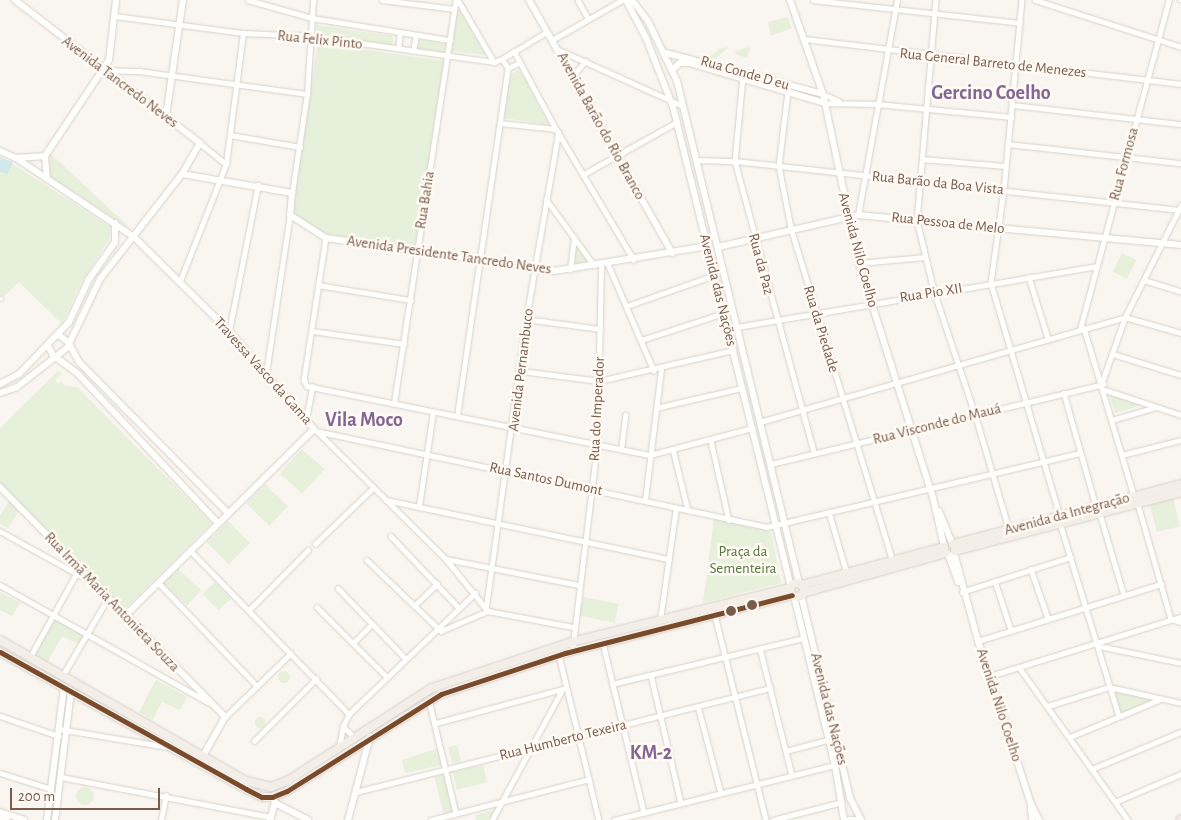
<!DOCTYPE html>
<html>
<head>
<meta charset="utf-8">
<style>
  body { margin:0 }
  #map { position:relative; width:1181px; height:820px; overflow:hidden; background:#f9f5f0; font-family:"Alegreya Sans",sans-serif }
  div>[style] { position:absolute }
  [style*='--x'] { left:calc(var(--x)*1px); top:calc(var(--y)*1px); width:calc(var(--w)*1px); rotate:calc(var(--a)*1deg) }
  .green>* { inset:0; background:#e7f0db; transform-origin:0 0 }
  .round { border-radius:50% }
  .water>* { inset:0; background:#d0e8ea }
  .roads { filter:drop-shadow(0 0 1px #d7d1cb) drop-shadow(0 0 1px #d7d1cb) }
  .street>* { height:4.5px; margin:-2.25px; padding:0 2.25px; transform-origin:2.25px; border-radius:2.25px; background:#fefefd }
  .secondary>* { height:6px; margin:-3px; padding:0 3px; transform-origin:3px; border-radius:3px; background:#fefefd }
  .primary>* { height:8px; margin:-4px; padding:0 4px; transform-origin:4px; border-radius:4px; background:#f3eee8 }
  .primary>.ring { margin:-4px; padding:0; box-sizing:content-box; background:none; border:8px solid #f3eee8; border-radius:50% }
  .highway>* { height:9px; margin:-4.5px; padding:0 4.5px; transform-origin:4.5px; border-radius:4.5px; background:#f2eae7 }
  .bus-1>* { height:5px; margin:-2.5px; padding:0 2.5px; transform-origin:2.5px; border-radius:2.5px; background:#7a4b2a }
  .dots>* { width:14px; height:14px; translate:-50% -50%; box-sizing:border-box; border:2px solid #fffaf3; border-radius:50% }
  span { translate:-50% -50%; white-space:nowrap; text-align:center; line-height:1.15; -webkit-text-stroke:5px #fffaf3; paint-order:stroke }
  .street-label { font-size:15px; color:#7a5c4d }
  .park-label { font-size:15px; color:#537a41 }
  .district-label { font-size:20px; color:#846695; font-weight:700 }
  .scale { position:absolute; left:10px; top:788px; width:150px; height:22px; box-sizing:border-box; border:2px solid #7a5c4d; border-top:0; padding-left:6px; font-size:15px; line-height:18px; white-space:nowrap; color:#7a5c4d; -webkit-text-stroke:4px #fffaf3; paint-order:stroke }
</style>
</head>
<body>
<div id="map">
  <div class="green">
    <div style="clip-path:polygon(458px 8px,486px 55px,452px 51px)"></div>
    <div style="clip-path:polygon(787px 17px,792px 28px,771px 36px,768px 22px)"></div>
    <div style="clip-path:polygon(316px 25px,392px 36px,394px 41px,390px 45px,317px 33px)"></div>
    <div style="clip-path:polygon(422px 40px,445px 44px,445px 53px,419px 49px,418px 44px)"></div>
    <div style="clip-path:polygon(318px 43px,444px 61px,415px 247px,326px 234px,290px 212px)"></div>
    <div style="clip-path:polygon(729px 47px,714px 60px,706px 60px,701px 54px,710px 57px,719px 49px)"></div>
    <div style="clip-path:polygon(750px 47px,747px 58px,735px 54px,736px 51px)"></div>
    <div style="clip-path:polygon(518px 70px,521px 72px,549px 125px,504px 118px,510px 75px)"></div>
    <div style="clip-path:polygon(50px 153px,131px 229px,50px 177px)"></div>
    <div style="clip-path:polygon(0 156px,111px 227px,109px 240px,81px 283px,62px 324px,19px 282px,0 300px)"></div>
    <div style="clip-path:polygon(576px 240px,589px 261px,574px 264px)"></div>
    <div style="left:1122px;top:253px;width:16px;height:21px;rotate:27deg"></div>
    <div style="clip-path:polygon(58px 371px,61px 374px,55px 380px,58px 384px,61px 381px,65px 386px,77px 387px,212px 523px,124px 610px,0 484px,0 428px)"></div>
    <div style="clip-path:polygon(1109px 394px,1140px 403px,1139px 406px,1115px 413px)"></div>
    <div style="left:302px;top:449px;width:30px;height:33px;rotate:42deg"></div>
    <div style="left:265px;top:484px;width:32px;height:27px;rotate:44deg"></div>
    <div style="left:1173px;top:498px;width:29px;height:24px;rotate:76deg"></div>
    <div style="clip-path:polygon(10px 500px,19px 511px,8px 528px,0 524px,0 515px)"></div>
    <div style="clip-path:polygon(714px 519px,771px 532px,781px 583px,703px 603px)"></div>
    <div style="left:228px;top:521px;width:31px;height:30px;rotate:45deg"></div>
    <div style="left:177px;top:568px;width:33px;height:21px;rotate:43deg"></div>
    <div style="left:215px;top:582px;width:23px;height:17px;rotate:47deg"></div>
    <div style="clip-path:polygon(0 592px,20px 603px,12px 616px,0 610px)"></div>
    <div style="left:583px;top:597px;width:36px;height:19px;rotate:11deg"></div>
    <div style="clip-path:polygon(53px 618px,86px 634px,78px 644px,62px 636px,47px 663px,33px 656px)"></div>
    <div class="round" style="left:278px;top:671px;width:12px;height:12px"></div>
    <div style="clip-path:polygon(156px 680px,187px 697px,180px 710px,162px 702px,152px 720px,139px 712px)"></div>
    <div style="clip-path:polygon(1111px 688px,1158px 698px,1121px 713px)"></div>
    <div class="round" style="left:254.5px;top:716.5px;width:11px;height:11px"></div>
    <div style="left:457px;top:745px;width:17px;height:9px;rotate:77deg"></div>
    <div style="clip-path:polygon(438px 748px,442px 765px,405px 773px,402px 760px)"></div>
    <div style="left:483px;top:765px;width:18px;height:31px;rotate:77deg"></div>
    <div style="left:445px;top:774px;width:38px;height:11px;rotate:76deg"></div>
    <div class="round" style="left:76px;top:787px;width:18px;height:18px"></div>
    <div style="clip-path:polygon(495px 810px,488px 820px,476px 820px,475px 815px)"></div>
  </div>
  <div class="water">
    <div style="clip-path:polygon(0 158px,13px 162px,7px 174px,0 172px)"></div>
  </div>
  <div class="roads">
    <div class="street">
      <div style="--x:248;--y:0;--w:66;--a:15.7"></div>
      <div style="--x:312;--y:18;--w:140;--a:9.1"></div>
      <div style="--x:382;--y:0;--w:73;--a:7.1"></div>
      <div style="--x:458;--y:0;--w:72;--a:59.9"></div>
      <div style="--x:578;--y:0;--w:21;--a:61"></div>
      <div style="--x:813;--y:0;--w:208;--a:6.3"></div>
      <div style="--x:936;--y:0;--w:221;--a:94.9"></div>
      <div style="--x:917;--y:220;--w:73;--a:76.5"></div>
      <div style="--x:934;--y:291;--w:130;--a:71.6"></div>
      <div style="--x:975;--y:414;--w:120;--a:73.5"></div>
      <div style="--x:1022;--y:0;--w:191;--a:95.4"></div>
      <div style="--x:1004;--y:190;--w:94;--a:98"></div>
      <div style="--x:991;--y:283;--w:243;--a:73.5"></div>
      <div style="--x:1035;--y:0;--w:153;--a:17.8"></div>
      <div style="--x:1180;--y:0;--w:1;--a:0"></div>
      <div style="--x:115;--y:16;--w:129;--a:7.6"></div>
      <div style="--x:243;--y:33;--w:68;--a:2.5"></div>
      <div style="--x:311;--y:36;--w:185;--a:8.1"></div>
      <div style="--x:494;--y:62;--w:9;--a:-21"></div>
      <div style="--x:502;--y:59;--w:11;--a:56"></div>
      <div style="--x:508;--y:68;--w:12;--a:-24"></div>
      <div style="--x:805;--y:39;--w:379;--a:6.8"></div>
      <div style="--x:552;--y:40;--w:81;--a:-29.7"></div>
      <div style="--x:398;--y:49;--w:16;--a:-83"></div>
      <div style="--x:557;--y:49;--w:138;--a:24.3"></div>
      <div style="--x:413;--y:51;--w:16;--a:-79"></div>
      <div style="--x:514;--y:51;--w:89;--a:61.7"></div>
      <div style="--x:556;--y:129;--w:152;--a:59.2"></div>
      <div style="--x:502;--y:59;--w:52;--a:-31"></div>
      <div style="--x:104;--y:70;--w:35;--a:2"></div>
      <div style="--x:139;--y:71;--w:170;--a:7.8"></div>
      <div style="--x:573;--y:76;--w:19;--a:-51"></div>
      <div style="--x:743;--y:77;--w:84;--a:95.4"></div>
      <div style="--x:735;--y:161;--w:302;--a:74.8"></div>
      <div style="--x:788;--y:92;--w:75;--a:96.9"></div>
      <div style="--x:779;--y:166;--w:63;--a:79"></div>
      <div style="--x:791;--y:228;--w:348;--a:73"></div>
      <div style="--x:823;--y:94;--w:17;--a:24"></div>
      <div style="--x:825;--y:103;--w:52;--a:1.1"></div>
      <div style="--x:877;--y:104;--w:135;--a:5.5"></div>
      <div style="--x:1013;--y:105;--w:169;--a:6.5"></div>
      <div style="--x:500;--y:123;--w:56;--a:6.1"></div>
      <div style="--x:230;--y:135;--w:71;--a:9.7"></div>
      <div style="--x:200;--y:143;--w:33;--a:39"></div>
      <div style="--x:1008;--y:144;--w:174;--a:6.3"></div>
      <div style="--x:922;--y:159;--w:83;--a:4.8"></div>
      <div style="--x:697;--y:160;--w:38;--a:2"></div>
      <div style="--x:735;--y:161;--w:447;--a:6.3"></div>
      <div style="--x:584;--y:174;--w:107;--a:-29.2"></div>
      <div style="--x:292;--y:193;--w:100;--a:-81.4"></div>
      <div style="--x:307;--y:94;--w:94;--a:-86.3"></div>
      <div style="--x:546;--y:199;--w:82;--a:54"></div>
      <div style="--x:858;--y:215;--w:219;--a:-79.7"></div>
      <div style="--x:326;--y:238;--w:144;--a:98.8"></div>
      <div style="--x:304;--y:380;--w:7;--a:63"></div>
      <div style="--x:307;--y:386;--w:350;--a:11.4"></div>
      <div style="--x:650;--y:455;--w:106;--a:-14.8"></div>
      <div style="--x:859;--y:263;--w:66;--a:-5.2"></div>
      <div style="--x:608;--y:264;--w:116;--a:66.7"></div>
      <div style="--x:570;--y:270;--w:32;--a:-83"></div>
      <div style="--x:1029;--y:277;--w:64;--a:72.7"></div>
      <div style="--x:1144;--y:280;--w:39;--a:17"></div>
      <div style="--x:180;--y:281;--w:126;--a:-68.5"></div>
      <div style="--x:226;--y:164;--w:132;--a:-82.6"></div>
      <div style="--x:318;--y:285;--w:94;--a:9.2"></div>
      <div style="--x:0;--y:299;--w:1;--a:0"></div>
      <div style="--x:627;--y:306;--w:93;--a:-19.4"></div>
      <div style="--x:526;--y:319;--w:75;--a:7.7"></div>
      <div style="--x:737;--y:327;--w:364;--a:-9.6"></div>
      <div style="--x:1084;--y:328;--w:175;--a:73.4"></div>
      <div style="--x:1080;--y:329;--w:341;--a:-74.9"></div>
      <div style="--x:229;--y:331;--w:149;--a:-78.8"></div>
      <div style="--x:312;--y:331;--w:93;--a:8"></div>
      <div style="--x:642;--y:340;--w:86;--a:-18.2"></div>
      <div style="--x:1113;--y:354;--w:71;--a:17.2"></div>
      <div style="--x:521;--y:371;--w:79;--a:7.3"></div>
      <div style="--x:599;--y:381;--w:138;--a:-13"></div>
      <div style="--x:266;--y:373;--w:160;--a:-81.4"></div>
      <div style="--x:1102;--y:382;--w:69;--a:-70.5"></div>
      <div style="--x:1125;--y:317;--w:125;--a:-63.4"></div>
      <div style="--x:1105;--y:390;--w:80;--a:18.2"></div>
      <div style="--x:1064;--y:393;--w:117;--a:74.2"></div>
      <div style="--x:394;--y:403;--w:408;--a:-81.3"></div>
      <div style="--x:656;--y:408;--w:88;--a:-13.1"></div>
      <div style="--x:457;--y:416;--w:352;--a:-81.7"></div>
      <div style="--x:306;--y:419;--w:33;--a:-79"></div>
      <div style="--x:1112;--y:420;--w:46;--a:-16.5"></div>
      <div style="--x:760;--y:422;--w:380;--a:-16"></div>
      <div style="--x:1125;--y:317;--w:58;--a:15.9"></div>
      <div style="--x:316;--y:431;--w:461;--a:12"></div>
      <div style="--x:767;--y:527;--w:322;--a:-13.3"></div>
      <div style="--x:317;--y:431;--w:182;--a:44.8"></div>
      <div style="--x:446;--y:559;--w:67;--a:51.1"></div>
      <div style="--x:711;--y:441;--w:81;--a:77.2"></div>
      <div style="--x:673;--y:449;--w:63;--a:76.2"></div>
      <div style="--x:621;--y:450;--w:35;--a:-83"></div>
      <div style="--x:1122;--y:455;--w:61;--a:-14.3"></div>
      <div style="--x:771;--y:464;--w:342;--a:-13.5"></div>
      <div style="--x:386;--y:500;--w:289;--a:11.8"></div>
      <div style="--x:645;--y:500;--w:132;--a:-83"></div>
      <div style="--x:1138;--y:504;--w:120;--a:74"></div>
      <div style="--x:1171;--y:619;--w:10;--a:17"></div>
      <div style="--x:419;--y:506;--w:95;--a:-81.5"></div>
      <div style="--x:829;--y:512;--w:64;--a:73.6"></div>
      <div style="--x:1100;--y:514;--w:84;--a:73.5"></div>
      <div style="--x:1060;--y:523;--w:202;--a:73"></div>
      <div style="--x:0;--y:531;--w:101;--a:29.1"></div>
      <div style="--x:391;--y:536;--w:99;--a:46.6"></div>
      <div style="--x:315;--y:544;--w:81;--a:-44"></div>
      <div style="--x:191;--y:551;--w:227;--a:45.9"></div>
      <div style="--x:446;--y:559;--w:136;--a:11.1"></div>
      <div style="--x:367;--y:560;--w:103;--a:43.8"></div>
      <div style="--x:441;--y:631;--w:51;--a:-23.1"></div>
      <div style="--x:1031;--y:569;--w:52;--a:70.9"></div>
      <div style="--x:995;--y:581;--w:52;--a:71.9"></div>
      <div style="--x:158;--y:582;--w:144;--a:46.4"></div>
      <div style="--x:0;--y:585;--w:239;--a:29.4"></div>
      <div style="--x:338;--y:588;--w:98;--a:46.2"></div>
      <div style="--x:962;--y:592;--w:114;--a:-17.8"></div>
      <div style="--x:414;--y:606;--w:32;--a:-44"></div>
      <div style="--x:317;--y:607;--w:99;--a:45"></div>
      <div style="--x:486;--y:607;--w:291;--a:-82.1"></div>
      <div style="--x:526;--y:319;--w:189;--a:-80.2"></div>
      <div style="--x:249;--y:610;--w:84;--a:-45.5"></div>
      <div style="--x:488;--y:611;--w:86;--a:10.7"></div>
      <div style="--x:715;--y:615;--w:211;--a:76"></div>
      <div style="--x:660;--y:620;--w:113;--a:-81.9"></div>
      <div style="--x:978;--y:641;--w:192;--a:-17.3"></div>
      <div style="--x:353;--y:643;--w:27;--a:-45"></div>
      <div style="--x:603;--y:643;--w:175;--a:76.4"></div>
      <div style="--x:1099;--y:646;--w:84;--a:11.7"></div>
      <div style="--x:760;--y:648;--w:131;--a:75.9"></div>
      <div style="--x:572;--y:652;--w:209;--a:-83.1"></div>
      <div style="--x:597;--y:445;--w:180;--a:-88.7"></div>
      <div style="--x:559;--y:655;--w:170;--a:76.4"></div>
      <div style="--x:30;--y:657;--w:95;--a:-61"></div>
      <div style="--x:1019;--y:667;--w:188;--a:54.5"></div>
      <div style="--x:63;--y:675;--w:89;--a:-59.7"></div>
      <div style="--x:651;--y:675;--w:131;--a:76.8"></div>
      <div style="--x:990;--y:676;--w:200;--a:-17.2"></div>
      <div style="--x:612;--y:684;--w:196;--a:-13.5"></div>
      <div style="--x:429;--y:700;--w:116;--a:76.6"></div>
      <div style="--x:698;--y:706;--w:90;--a:75.2"></div>
      <div style="--x:1048;--y:706;--w:64;--a:-17.3"></div>
      <div style="--x:1109;--y:687;--w:74;--a:12.5"></div>
      <div style="--x:0;--y:716;--w:62;--a:18.7"></div>
      <div style="--x:225;--y:717;--w:91;--a:-44.1"></div>
      <div style="--x:436;--y:723;--w:131;--a:-15"></div>
      <div style="--x:343;--y:726;--w:16;--a:45"></div>
      <div style="--x:59;--y:729;--w:110;--a:9.4"></div>
      <div style="--x:1070;--y:737;--w:99;--a:-22.7"></div>
      <div style="--x:254;--y:741;--w:88;--a:-45"></div>
      <div style="--x:339;--y:747;--w:21;--a:-79"></div>
      <div style="--x:343;--y:726;--w:13;--a:-63"></div>
      <div style="--x:349;--y:714;--w:175;--a:-43.8"></div>
      <div style="--x:786;--y:751;--w:43;--a:-14.7"></div>
      <div style="--x:1092;--y:769;--w:96;--a:-22.6"></div>
      <div style="--x:0;--y:773;--w:53;--a:17.4"></div>
      <div style="--x:61;--y:777;--w:214;--a:10.8"></div>
      <div style="--x:356;--y:792;--w:427;--a:-14.1"></div>
      <div style="--x:1115;--y:802;--w:72;--a:-23"></div>
      <div style="--x:161;--y:820;--w:25;--a:-79"></div>
      <div style="--x:431;--y:820;--w:163;--a:-14.5"></div>
      <div style="--x:492;--y:820;--w:148;--a:-61.7"></div>
      <div style="--x:614;--y:820;--w:228;--a:-14"></div>
      <div style="--x:773;--y:820;--w:71;--a:-14.6"></div>
    </div>
    <div class="secondary">
      <div style="--x:529;--y:0;--w:291;--a:60.5"></div>
      <div style="--x:626;--y:0;--w:43;--a:62.2"></div>
      <div style="--x:646;--y:38;--w:74;--a:68.6"></div>
      <div style="--x:673;--y:107;--w:493;--a:76.2"></div>
      <div style="--x:632;--y:0;--w:26;--a:53"></div>
      <div style="--x:648;--y:21;--w:67;--a:64.2"></div>
      <div style="--x:677;--y:81;--w:517;--a:76.34"></div>
      <div style="--x:790;--y:0;--w:100;--a:70.7"></div>
      <div style="--x:823;--y:94;--w:173;--a:78"></div>
      <div style="--x:859;--y:263;--w:246;--a:72.5"></div>
      <div style="--x:933;--y:498;--w:49;--a:77.1"></div>
      <div style="--x:666;--y:53;--w:162;--a:14.6"></div>
      <div style="--x:673;--y:69;--w:9;--a:-41"></div>
      <div style="--x:680;--y:63;--w:10;--a:0"></div>
      <div style="--x:690;--y:63;--w:141;--a:16.5"></div>
      <div style="--x:166;--y:116;--w:117;--a:-81.7"></div>
      <div style="--x:0;--y:151;--w:17;--a:24"></div>
      <div style="--x:16;--y:158;--w:142;--a:33.8"></div>
      <div style="--x:134;--y:237;--w:134;--a:44.7"></div>
      <div style="--x:229;--y:331;--w:130;--a:49.1"></div>
      <div style="--x:314;--y:429;--w:264;--a:135.3"></div>
      <div style="--x:16;--y:158;--w:29;--a:-4"></div>
      <div style="--x:182;--y:174;--w:112;--a:9.8"></div>
      <div style="--x:292;--y:193;--w:22;--a:95"></div>
      <div style="--x:290;--y:215;--w:43;--a:32.6"></div>
      <div style="--x:326;--y:238;--w:230;--a:8.2"></div>
      <div style="--x:554;--y:271;--w:156;--a:-9.2"></div>
      <div style="--x:47;--y:179;--w:23;--a:-95"></div>
      <div style="--x:45;--y:156;--w:115;--a:-56.3"></div>
      <div style="--x:109;--y:60;--w:60;--a:-83.3"></div>
      <div style="--x:718;--y:247;--w:144;--a:-12.9"></div>
      <div style="--x:858;--y:215;--w:324;--a:5.3"></div>
      <div style="--x:59;--y:335;--w:11;--a:38"></div>
      <div style="--x:68;--y:342;--w:23;--a:61"></div>
      <div style="--x:79;--y:362;--w:212;--a:45.4"></div>
      <div style="--x:48;--y:346;--w:10;--a:61"></div>
      <div style="--x:53;--y:355;--w:31;--a:37"></div>
      <div style="--x:78;--y:374;--w:204;--a:46.8"></div>
      <div style="--x:0;--y:384;--w:21;--a:-28"></div>
      <div style="--x:19;--y:374;--w:72;--a:-46.1"></div>
      <div style="--x:69;--y:322;--w:47;--a:-65.1"></div>
      <div style="--x:89;--y:279;--w:45;--a:-54.9"></div>
      <div style="--x:115;--y:242;--w:19;--a:-90"></div>
      <div style="--x:0;--y:393;--w:18;--a:-19"></div>
      <div style="--x:17;--y:387;--w:63;--a:-38"></div>
      <div style="--x:67;--y:348;--w:76;--a:-64.4"></div>
      <div style="--x:100;--y:279;--w:133;--a:-52"></div>
      <div style="--x:182;--y:174;--w:36;--a:-60"></div>
      <div style="--x:200;--y:143;--w:234;--a:-142.3"></div>
      <div style="--x:0;--y:487;--w:322;--a:45.6"></div>
      <div style="--x:225;--y:717;--w:45;--a:119.4"></div>
      <div style="--x:939;--y:511;--w:35;--a:68"></div>
      <div style="--x:954;--y:553;--w:91;--a:74.7"></div>
      <div style="--x:978;--y:641;--w:171;--a:72"></div>
      <div style="--x:1031;--y:804;--w:18;--a:63"></div>
      <div style="--x:948;--y:554;--w:30;--a:70"></div>
      <div style="--x:801;--y:595;--w:209;--a:76.4"></div>
      <div style="--x:850;--y:798;--w:25;--a:63"></div>
      <div style="--x:794;--y:596;--w:174;--a:76.4"></div>
      <div style="--x:835;--y:765;--w:56;--a:80.7"></div>
      <div style="--x:272;--y:797;--w:7;--a:63"></div>
      <div style="--x:275;--y:803;--w:37;--a:27"></div>
      <div style="--x:1031;--y:808;--w:12;--a:85"></div>
      <div style="--x:0;--y:812;--w:25;--a:18"></div>
      <div style="--x:0;--y:818;--w:7;--a:16"></div>
      <div style="--x:47;--y:820;--w:134;--a:-82.7"></div>
      <div style="--x:55;--y:820;--w:130;--a:-82.9"></div>
      <div style="--x:270;--y:820;--w:18;--a:-74"></div>
      <div style="--x:348;--y:820;--w:86;--a:-75.2"></div>
      <div style="--x:849;--y:820;--w:9;--a:0"></div>
    </div>
    <div class="primary">
      <div style="--x:953;--y:544;--w:236;--a:-14.7"></div>
      <div style="--x:955;--y:551;--w:234;--a:-14.6"></div>
      <div class="ring" style="left:790px;top:583px;width:6px;height:6px"></div>
      <div style="--x:802;--y:585;--w:147;--a:-15"></div>
      <div style="--x:803;--y:593;--w:148;--a:-15.6"></div>
      <div style="--x:0;--y:640;--w:284;--a:29.8"></div>
      <div style="--x:246;--y:781;--w:26;--a:13"></div>
      <div style="--x:271;--y:787;--w:19;--a:-21"></div>
      <div style="--x:289;--y:780;--w:170;--a:-32.8"></div>
      <div style="--x:432;--y:688;--w:147;--a:-18.2"></div>
      <div style="--x:572;--y:642;--w:225;--a:-13.9"></div>
      <div style="--x:0;--y:652;--w:282;--a:29.1"></div>
      <div style="--x:246;--y:789;--w:18;--a:27"></div>
      <div style="--x:262;--y:797;--w:10;--a:0"></div>
      <div style="--x:272;--y:797;--w:16;--a:-22"></div>
      <div style="--x:287;--y:791;--w:182;--a:-32.2"></div>
      <div style="--x:441;--y:694;--w:131;--a:-18.3"></div>
      <div style="--x:565;--y:653;--w:234;--a:-14.3"></div>
    </div>
    <div class="highway">
      <div style="--x:1180;--y:820;--w:1;--a:-45"></div>
    </div>
  </div>
  <div class="bus-1">
    <div style="--x:0;--y:652;--w:282;--a:29.1"></div>
    <div style="--x:246;--y:789;--w:18;--a:27"></div>
    <div style="--x:262;--y:797;--w:10;--a:0"></div>
    <div style="--x:272;--y:797;--w:16;--a:-22"></div>
    <div style="--x:287;--y:791;--w:182;--a:-32.2"></div>
    <div style="--x:441;--y:694;--w:131;--a:-18.3"></div>
    <div style="--x:565;--y:653;--w:234;--a:-14.3"></div>
  </div>
  <div class="dots">
    <div style="left:752px;top:605px;background:#7a5c4d"></div>
    <div style="left:731px;top:611px;background:#7a5c4d"></div>
  </div>
  <div class="street-label">
    <span style="left:320px;top:40px;rotate:6deg">Rua Felix Pinto</span>
    <span style="left:993px;top:63px;rotate:6deg">Rua General Barreto de Menezes</span>
    <span style="left:745px;top:73px;rotate:16deg">Rua Conde D eu</span>
    <span style="left:120px;top:82px;rotate:37deg">Avenida Tancredo Neves</span>
    <span style="left:601px;top:126px;rotate:61deg">Avenida Barão do Rio Branco</span>
    <span style="left:1124px;top:164px;rotate:-75deg">Rua Formosa</span>
    <span style="left:938px;top:183px;rotate:6deg">Rua Barão da Boa Vista</span>
    <span style="left:425px;top:200px;rotate:-81deg">Rua Bahia</span>
    <span style="left:948px;top:223px;rotate:6deg">Rua Pessoa de Melo</span>
    <span style="left:858px;top:250px;rotate:75deg">Avenida Nilo Coelho</span>
    <span style="left:449px;top:255px;rotate:8deg">Avenida Presidente Tancredo Neves</span>
    <span style="left:761px;top:264px;rotate:75deg">Rua da Paz</span>
    <span style="left:718px;top:290px;rotate:76deg">Avenida das Nações</span>
    <span style="left:931px;top:293px;rotate:-9deg">Rua Pio XII</span>
    <span style="left:821px;top:329px;rotate:73deg">Rua da Piedade</span>
    <span style="left:521px;top:370px;rotate:-83deg">Avenida Pernambuco</span>
    <span style="left:263px;top:371px;rotate:48deg">Travessa Vasco da Gama</span>
    <span style="left:597px;top:409px;rotate:-87deg">Rua do Imperador</span>
    <span style="left:937px;top:424px;rotate:-14deg">Rua Visconde do Mauá</span>
    <span style="left:546px;top:479px;rotate:12deg">Rua Santos Dumont</span>
    <span style="left:1067px;top:514px;rotate:-15deg">Avenida da Integração</span>
    <span style="left:112px;top:602px;rotate:46deg">Rua Irmã Maria Antonieta Souza</span>
    <span style="left:999px;top:705px;rotate:72deg">Avenida Nilo Coelho</span>
    <span style="left:829px;top:709px;rotate:76deg">Avenida das Nações</span>
    <span style="left:563px;top:740px;rotate:-14deg">Rua Humberto Texeira</span>
  </div>
  <div class="park-label">
    <span style="left:743px;top:560px">Praça da<br>Sementeira</span>
  </div>
  <div class="district-label">
    <span style="left:991px;top:93px">Gercino Coelho</span>
    <span style="left:364px;top:420px">Vila Moco</span>
    <span style="left:651px;top:753px">KM-2</span>
  </div>
  <div class="scale">200 m</div>
</div>
</body>
</html>
